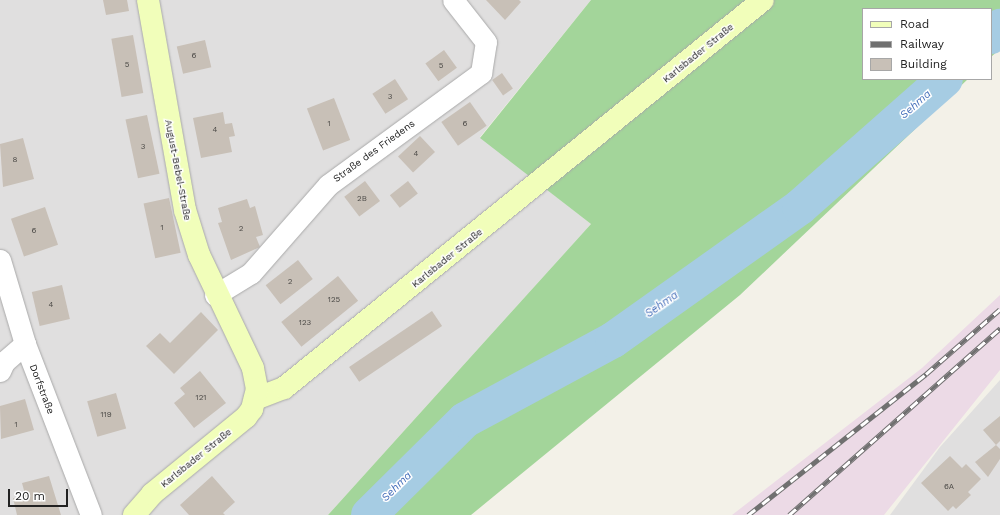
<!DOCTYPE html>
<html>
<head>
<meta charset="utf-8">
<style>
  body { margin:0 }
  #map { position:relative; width:1000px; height:515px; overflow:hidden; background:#f3f1e8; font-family:"Work Sans",sans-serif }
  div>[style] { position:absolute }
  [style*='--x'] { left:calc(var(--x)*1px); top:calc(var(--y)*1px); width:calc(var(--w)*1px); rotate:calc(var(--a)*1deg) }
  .residential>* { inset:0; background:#e0dfdf }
  .industrial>* { inset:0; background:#ecdae6 }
  .forest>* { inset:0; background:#a3d59a }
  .river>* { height:36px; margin:-18px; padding:0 18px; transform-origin:18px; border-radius:18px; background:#a6cce3 }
  .building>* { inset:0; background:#c8c0b7; transform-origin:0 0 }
  .roads { filter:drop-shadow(0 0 1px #a9a9a9) drop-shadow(0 0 1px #a9a9a9) }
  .minor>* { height:21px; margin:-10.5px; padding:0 10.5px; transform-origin:10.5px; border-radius:10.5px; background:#fff }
  .secondary>* { height:22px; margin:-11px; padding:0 11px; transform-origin:11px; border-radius:11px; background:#f1feba }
  .rail>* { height:4.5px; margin-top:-2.25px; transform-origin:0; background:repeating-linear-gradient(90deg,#fff 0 9px,#707070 0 18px); box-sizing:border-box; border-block:1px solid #707070 }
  span { translate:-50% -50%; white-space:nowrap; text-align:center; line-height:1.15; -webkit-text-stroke:3px #fff; paint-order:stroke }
  .number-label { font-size:8px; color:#4c4a47 }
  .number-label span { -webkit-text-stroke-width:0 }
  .street-label { font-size:10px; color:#222 }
  .water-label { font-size:11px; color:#456fba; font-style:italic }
  .legend { position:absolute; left:862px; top:8px; width:130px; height:72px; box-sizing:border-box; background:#fff; border:1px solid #a7a7a7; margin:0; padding:5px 7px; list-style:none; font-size:12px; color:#222 }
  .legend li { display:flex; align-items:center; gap:8px; height:20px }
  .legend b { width:20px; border:1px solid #a7a7a7 }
  .scale { position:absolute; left:8px; top:489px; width:60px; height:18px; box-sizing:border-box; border:2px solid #222; border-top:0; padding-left:5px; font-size:12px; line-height:14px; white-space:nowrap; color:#222; -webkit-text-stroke:3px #fff; paint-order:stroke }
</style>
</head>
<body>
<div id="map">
  <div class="residential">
    <div style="clip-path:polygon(0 0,591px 0,480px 137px,591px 224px,328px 515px,0 515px)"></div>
    <div style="clip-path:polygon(1000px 380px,1000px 515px,890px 515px,940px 447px)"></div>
  </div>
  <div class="industrial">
    <div style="clip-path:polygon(1000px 295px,1000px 370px,884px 515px,732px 515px,922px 368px)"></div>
  </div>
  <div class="forest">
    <div style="clip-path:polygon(591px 0,1000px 0,1000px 49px,991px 57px,991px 9px,863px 9px,863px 79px,968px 79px,740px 295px,471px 515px,328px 515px,591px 224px,480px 138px)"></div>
  </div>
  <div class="river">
    <div style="--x:991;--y:36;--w:13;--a:-45"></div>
    <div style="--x:369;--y:515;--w:135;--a:-44.7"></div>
    <div style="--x:465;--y:420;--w:168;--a:-28.4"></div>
    <div style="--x:613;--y:340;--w:229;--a:-35.4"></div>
    <div style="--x:800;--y:207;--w:193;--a:-41.4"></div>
  </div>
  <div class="building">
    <div style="clip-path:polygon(103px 0,127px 0,129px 11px,106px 15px)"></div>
    <div style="clip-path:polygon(486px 0,519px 0,521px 2px,505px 20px)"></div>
    <div style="left:133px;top:35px;width:59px;height:22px;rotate:80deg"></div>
    <div style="left:205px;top:40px;width:28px;height:29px;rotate:77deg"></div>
    <div style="left:444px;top:50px;width:22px;height:23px;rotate:54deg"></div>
    <div style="left:502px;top:73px;width:19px;height:12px;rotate:55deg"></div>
    <div style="left:395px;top:79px;width:24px;height:27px;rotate:57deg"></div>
    <div style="left:334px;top:98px;width:45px;height:29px;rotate:69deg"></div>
    <div style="left:470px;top:102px;width:29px;height:35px;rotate:55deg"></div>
    <div style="clip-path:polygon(223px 112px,225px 124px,232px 123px,235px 136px,229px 137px,232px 152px,201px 158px,193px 118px)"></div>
    <div style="left:147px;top:115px;width:60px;height:22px;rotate:78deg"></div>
    <div style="left:420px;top:136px;width:22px;height:30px;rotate:47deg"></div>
    <div style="clip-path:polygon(23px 138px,34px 179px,3px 187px,0 144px)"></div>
    <div style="left:365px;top:181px;width:25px;height:26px;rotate:53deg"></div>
    <div style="left:408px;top:181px;width:16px;height:23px;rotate:52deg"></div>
    <div style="left:169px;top:198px;width:56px;height:26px;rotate:78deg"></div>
    <div style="clip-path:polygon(247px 199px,250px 208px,255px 206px,263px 235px,256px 237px,260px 247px,231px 260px,218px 223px,222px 222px,218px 208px)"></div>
    <div style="left:45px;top:207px;width:40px;height:36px;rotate:71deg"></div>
    <div style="left:298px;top:260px;width:24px;height:41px;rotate:52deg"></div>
    <div style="left:338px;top:276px;width:32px;height:73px;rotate:51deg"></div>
    <div style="left:62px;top:285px;width:35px;height:31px;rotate:77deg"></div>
    <div style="left:432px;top:311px;width:18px;height:100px;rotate:56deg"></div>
    <div style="clip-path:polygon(201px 312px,218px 330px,174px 374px,146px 346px,160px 333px,170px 343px)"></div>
    <div style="clip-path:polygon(200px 371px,226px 403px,194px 428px,174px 403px,185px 394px,180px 388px)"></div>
    <div style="left:116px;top:393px;width:37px;height:30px;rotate:74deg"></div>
    <div style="clip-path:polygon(25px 399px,34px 430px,1px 439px,0 406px)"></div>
    <div style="clip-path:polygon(1000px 416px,1000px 441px,996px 445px,983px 430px)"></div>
    <div style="clip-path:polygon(996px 445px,1000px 449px,1000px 459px,988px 477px,975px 462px)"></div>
    <div style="clip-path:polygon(950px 456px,962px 468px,966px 464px,981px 479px,968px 492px,971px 495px,956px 509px,953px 506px,948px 511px,921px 483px)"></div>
    <div style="clip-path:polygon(49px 476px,61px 515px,17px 515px,13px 498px,26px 498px,22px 483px)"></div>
    <div style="clip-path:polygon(212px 476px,235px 502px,223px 513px,225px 515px,189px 515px,180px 505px)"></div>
  </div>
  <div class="roads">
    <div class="minor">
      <div style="--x:0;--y:260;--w:88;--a:73.4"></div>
      <div style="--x:25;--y:344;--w:183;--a:68.9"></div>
      <div style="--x:215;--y:295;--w:42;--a:-31.4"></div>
      <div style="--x:251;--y:273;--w:117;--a:-48.8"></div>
      <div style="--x:328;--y:185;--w:190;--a:-36.2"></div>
      <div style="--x:481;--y:73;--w:31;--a:-81"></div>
      <div style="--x:486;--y:42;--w:53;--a:-128.2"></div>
      <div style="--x:0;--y:371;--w:10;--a:-66"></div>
      <div style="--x:4;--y:362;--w:28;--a:-41"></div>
    </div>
    <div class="secondary">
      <div style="--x:255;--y:399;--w:31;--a:-21"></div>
      <div style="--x:284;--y:388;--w:616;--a:-39.01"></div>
      <div style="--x:134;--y:515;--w:28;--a:-49"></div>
      <div style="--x:152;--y:494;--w:122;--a:-39.3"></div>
      <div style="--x:246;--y:417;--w:10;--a:-53"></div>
      <div style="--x:252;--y:409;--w:21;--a:-76"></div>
      <div style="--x:257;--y:389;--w:21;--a:-101"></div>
      <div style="--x:253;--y:368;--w:125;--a:-115.5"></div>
      <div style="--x:199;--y:255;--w:47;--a:-107.3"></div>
      <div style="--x:185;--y:210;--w:213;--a:-100"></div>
    </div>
  </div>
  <div class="rail">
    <div style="--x:748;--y:515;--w:227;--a:-38.4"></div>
    <div style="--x:926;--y:374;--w:98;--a:-41.3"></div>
    <div style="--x:789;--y:515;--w:282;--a:-41.5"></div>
  </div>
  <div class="number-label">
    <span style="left:194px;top:56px">6</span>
    <span style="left:127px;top:65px">5</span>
    <span style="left:441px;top:66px">5</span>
    <span style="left:390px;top:97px">3</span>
    <span style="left:329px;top:124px">1</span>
    <span style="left:465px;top:124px">6</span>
    <span style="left:215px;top:130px">4</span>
    <span style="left:143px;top:147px">3</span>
    <span style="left:416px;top:154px">4</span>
    <span style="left:15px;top:160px">8</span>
    <span style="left:362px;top:199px">2B</span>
    <span style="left:162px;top:228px">1</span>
    <span style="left:241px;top:229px">2</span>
    <span style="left:34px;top:231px">6</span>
    <span style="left:290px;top:282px">2</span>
    <span style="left:334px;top:300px">125</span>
    <span style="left:51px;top:305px">4</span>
    <span style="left:305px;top:323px">123</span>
    <span style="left:201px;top:398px">121</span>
    <span style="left:106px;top:415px">119</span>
    <span style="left:16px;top:425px">1</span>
    <span style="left:949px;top:487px">6A</span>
  </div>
  <div class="street-label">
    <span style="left:698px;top:53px;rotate:-39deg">Karlsbader Straße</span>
    <span style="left:374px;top:151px;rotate:-36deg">Straße des Friedens</span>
    <span style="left:178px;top:170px;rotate:79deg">August-Bebel-Straße</span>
    <span style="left:447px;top:258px;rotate:-39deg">Karlsbader Straße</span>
    <span style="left:42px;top:389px;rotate:69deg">Dorfstraße</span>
    <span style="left:196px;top:458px;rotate:-39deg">Karlsbader Straße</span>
  </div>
  <div class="water-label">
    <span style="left:916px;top:105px;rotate:-41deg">Sehma</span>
    <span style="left:662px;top:305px;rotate:-35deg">Sehma</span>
    <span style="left:397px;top:487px;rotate:-45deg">Sehma</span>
  </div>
  <ul class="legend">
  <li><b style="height:5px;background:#f1feba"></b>Road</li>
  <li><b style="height:5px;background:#707070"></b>Railway</li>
  <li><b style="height:11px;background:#c8c0b7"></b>Building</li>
  </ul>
  <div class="scale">20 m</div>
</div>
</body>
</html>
